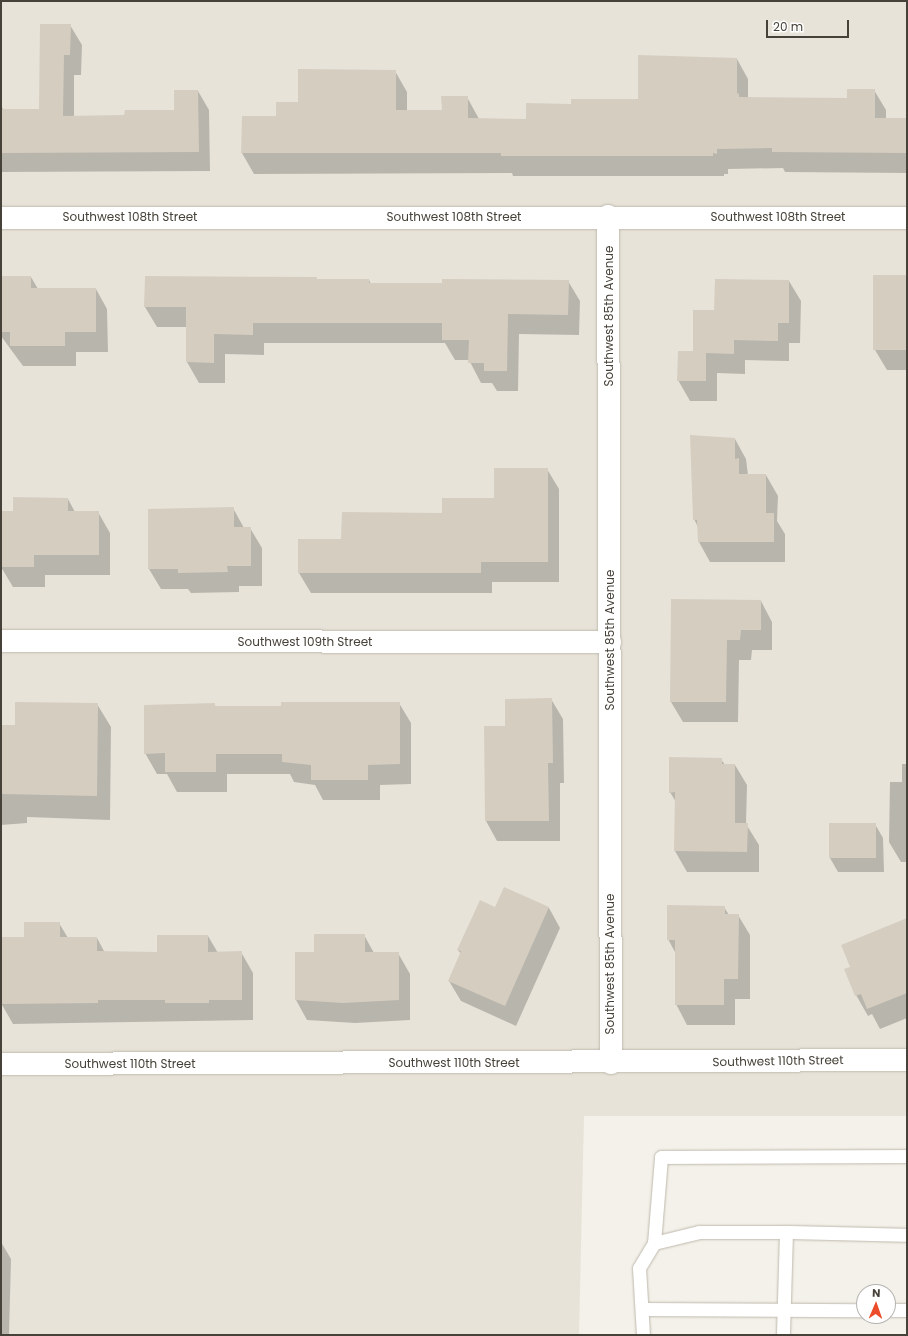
<!DOCTYPE html>
<html>
<head>
<meta charset="utf-8">
<style>
  body { margin:0 }
  #map { position:relative; width:908px; height:1336px; overflow:hidden; background:#f4f1ea; font-family:Poppins,sans-serif }
  div>[style] { position:absolute }
  [style*='--x'] { left:calc(var(--x)*1px); top:calc(var(--y)*1px); width:calc(var(--w)*1px); rotate:calc(var(--a)*1deg) }
  .residential>* { inset:0; background:#e7e3d9 }
  .shadow>* { inset:0; background:#0003; transform-origin:0 0 }
  .building>* { inset:0; background:#d5cdc0; transform-origin:0 0 }
  .roads { filter:drop-shadow(0 0 1px #bfb9ad) drop-shadow(0 0 1px #bfb9ad) }
  .service>* { height:13px; margin:-6.5px; padding:0 6.5px; transform-origin:6.5px; border-radius:6.5px; background:#fff }
  .minor>* { height:22px; margin:-11px; padding:0 11px; transform-origin:11px; border-radius:11px; background:#fff }
  span { translate:-50% -50%; white-space:nowrap; text-align:center; line-height:1.15; -webkit-text-stroke:3px #fff; paint-order:stroke }
  .street-label { font-size:12px; color:#474239 }
  .frame { position:absolute; inset:0; border:2px solid #474239; pointer-events:none }
  .north { position:absolute; left:856px; top:1284px; width:40px; height:40px; box-sizing:border-box; background:#fff; border:1px solid #b5b3b0; border-radius:50%; rotate:2deg; font-size:11px; font-weight:700; line-height:16px; text-align:center; color:#474239 }
  .north::after { content:''; display:block; margin:auto; width:14px; height:18px; background:#ec4c29; clip-path:polygon(50% 0,100% 100%,50% 72%,0 100%) }
  .scale { position:absolute; left:766px; top:20px; width:83px; height:18px; box-sizing:border-box; border:2px solid #474239; border-top:0; padding-left:5px; font-size:12px; line-height:14px; white-space:nowrap; color:#474239; -webkit-text-stroke:3px #fff; paint-order:stroke }
</style>
</head>
<body>
<div id="map">
  <div class="residential">
    <div style="clip-path:polygon(1px 1px,907px 1px,907px 1116px,584px 1116px,579px 1335px,1px 1335px)"></div>
  </div>
  <div class="shadow">
    <div style="clip-path:polygon(70px 25px,82px 45px,81px 75px,74px 75px,74px 117px,125px 116px,175px 111px,198px 91px,209px 110px,210px 171px,1px 172px,1px 105px,3px 109px,40px 110px)"></div>
    <div style="clip-path:polygon(737px 59px,748px 79px,748px 98px,848px 99px,874px 90px,886px 110px,886px 119px,907px 119px,907px 173px,785px 172px,783px 168px,728px 169px,728px 174px,724px 174px,724px 176px,513px 176px,512px 173px,254px 174px,242px 153px,243px 117px,277px 117px,299px 103px,395px 71px,407px 92px,407px 111px,443px 111px,467px 97px,479px 119px,527px 120px,572px 105px,639px 100px)"></div>
    <div style="clip-path:polygon(907px 276px,907px 370px,887px 370px,875px 350px)"></div>
    <div style="clip-path:polygon(1px 277px,31px 277px,38px 289px,96px 289px,107px 309px,108px 352px,76px 352px,76px 366px,23px 366px,1px 336px)"></div>
    <div style="clip-path:polygon(316px 278px,318px 280px,369px 280px,371px 284px,568px 281px,580px 301px,579px 335px,519px 334px,518px 391px,497px 391px,492px 383px,481px 383px,469px 360px,455px 360px,445px 343px,264px 343px,264px 355px,225px 354px,225px 383px,199px 383px,187px 362px,187px 327px,157px 327px,145px 307px)"></div>
    <div style="clip-path:polygon(789px 281px,801px 301px,800px 343px,789px 343px,789px 361px,745px 360px,745px 374px,717px 373px,717px 401px,690px 401px,678px 380px,715px 311px)"></div>
    <div style="clip-path:polygon(735px 439px,746px 459px,748px 475px,766px 475px,778px 496px,777px 521px,785px 534px,785px 562px,710px 562px,699px 542px,698px 527px,694px 519px)"></div>
    <div style="clip-path:polygon(547px 469px,559px 489px,559px 582px,492px 582px,492px 593px,311px 593px,299px 573px,342px 540px,495px 499px)"></div>
    <div style="clip-path:polygon(68px 499px,75px 512px,98px 512px,110px 533px,110px 575px,45px 575px,45px 587px,13px 587px,1px 567px,1px 512px,14px 512px)"></div>
    <div style="clip-path:polygon(233px 508px,244px 528px,250px 528px,262px 548px,262px 586px,239px 586px,239px 592px,191px 593px,188px 589px,161px 589px,149px 569px)"></div>
    <div style="left:906px;top:597px;width:1px;height:88px"></div>
    <div style="clip-path:polygon(761px 601px,772px 622px,772px 650px,752px 650px,751px 660px,739px 660px,738px 722px,683px 722px,671px 702px)"></div>
    <div style="clip-path:polygon(551px 699px,563px 719px,564px 783px,560px 783px,560px 841px,497px 841px,486px 821px,506px 727px)"></div>
    <div style="clip-path:polygon(399px 703px,411px 723px,411px 784px,380px 785px,380px 800px,323px 800px,315px 785px,294px 782px,290px 774px,227px 774px,227px 792px,177px 792px,167px 774px,157px 774px,145px 753px,214px 704px,216px 707px,282px 707px)"></div>
    <div style="clip-path:polygon(97px 704px,111px 727px,110px 820px,27px 817px,27px 823px,1px 825px,1px 726px,16px 726px)"></div>
    <div style="clip-path:polygon(721px 759px,725px 765px,735px 765px,747px 785px,746px 824px,759px 845px,759px 872px,687px 872px,675px 851px,676px 802px,670px 792px)"></div>
    <div style="clip-path:polygon(902px 764px,907px 764px,907px 862px,901px 862px,889px 842px,890px 782px,902px 782px)"></div>
    <div style="clip-path:polygon(875px 824px,883px 838px,884px 872px,838px 872px,830px 858px)"></div>
    <div style="clip-path:polygon(724px 907px,729px 915px,738px 915px,750px 935px,750px 999px,735px 999px,735px 1025px,687px 1025px,676px 1004px,676px 954px,668px 939px)"></div>
    <div style="clip-path:polygon(495px 908px,549px 908px,560px 928px,516px 1026px,461px 1001px,449px 981px,461px 954px,458px 950px)"></div>
    <div style="clip-path:polygon(907px 919px,907px 1018px,880px 1029px,872px 1014px,868px 1016px,856px 995px,851px 967px)"></div>
    <div style="clip-path:polygon(59px 923px,68px 938px,97px 938px,105px 953px,158px 953px,208px 936px,218px 953px,241px 952px,253px 973px,253px 1020px,13px 1024px,1px 1003px,1px 938px,25px 938px)"></div>
    <div style="clip-path:polygon(364px 935px,374px 953px,398px 953px,410px 974px,410px 1020px,355px 1023px,307px 1020px,296px 1000px)"></div>
    <div style="clip-path:polygon(1px 1242px,11px 1259px,9px 1335px,1px 1335px)"></div>
  </div>
  <div class="building">
    <div style="clip-path:polygon(40px 24px,71px 24px,70px 55px,64px 55px,63px 116px,124px 115px,125px 110px,174px 110px,174px 90px,198px 90px,199px 152px,1px 153px,1px 109px,39px 109px)"></div>
    <div style="clip-path:polygon(638px 55px,737px 58px,737px 94px,739px 93px,739px 97px,847px 98px,847px 89px,875px 89px,875px 118px,907px 118px,907px 153px,772px 152px,772px 148px,717px 149px,717px 154px,713px 153px,713px 156px,501px 156px,501px 153px,241px 153px,242px 116px,276px 116px,276px 102px,298px 102px,298px 69px,396px 70px,396px 110px,442px 110px,441px 96px,468px 96px,468px 118px,526px 119px,526px 103px,571px 104px,571px 99px,638px 99px)"></div>
    <div style="left:873px;top:275px;width:34px;height:75px"></div>
    <div style="clip-path:polygon(1px 276px,31px 276px,31px 288px,96px 288px,96px 332px,65px 332px,65px 346px,10px 346px,10px 332px,1px 332px)"></div>
    <div style="clip-path:polygon(145px 276px,317px 277px,316px 279px,369px 279px,369px 283px,442px 283px,442px 279px,569px 280px,568px 315px,508px 314px,507px 371px,484px 371px,484px 363px,468px 363px,469px 340px,442px 340px,442px 323px,253px 323px,253px 335px,214px 334px,214px 363px,186px 362px,186px 307px,144px 307px)"></div>
    <div style="clip-path:polygon(715px 279px,789px 280px,789px 323px,778px 323px,778px 341px,734px 340px,734px 354px,706px 353px,706px 381px,677px 381px,678px 351px,693px 351px,693px 310px,714px 310px)"></div>
    <div style="clip-path:polygon(690px 435px,735px 438px,735px 459px,739px 458px,739px 474px,766px 474px,766px 513px,774px 513px,774px 542px,698px 542px,697px 520px,693px 520px)"></div>
    <div style="clip-path:polygon(494px 468px,548px 468px,548px 562px,481px 562px,481px 573px,298px 573px,298px 539px,341px 539px,342px 512px,442px 513px,442px 498px,494px 498px)"></div>
    <div style="clip-path:polygon(13px 497px,68px 498px,68px 511px,99px 511px,99px 555px,34px 555px,34px 567px,1px 567px,1px 511px,13px 511px)"></div>
    <div style="clip-path:polygon(234px 507px,234px 527px,251px 527px,251px 566px,227px 566px,228px 572px,178px 573px,178px 569px,148px 569px,148px 509px)"></div>
    <div style="clip-path:polygon(671px 599px,761px 600px,761px 630px,741px 630px,740px 640px,727px 640px,726px 702px,670px 702px)"></div>
    <div style="clip-path:polygon(552px 698px,553px 763px,548px 763px,549px 821px,485px 821px,484px 726px,505px 726px,505px 699px)"></div>
    <div style="clip-path:polygon(15px 702px,98px 703px,97px 796px,1px 794px,1px 725px,15px 725px)"></div>
    <div style="clip-path:polygon(281px 702px,400px 702px,400px 764px,368px 765px,368px 780px,311px 780px,311px 765px,282px 762px,282px 754px,216px 754px,216px 772px,165px 772px,165px 753px,144px 754px,144px 705px,215px 703px,215px 706px,281px 706px)"></div>
    <div style="clip-path:polygon(669px 757px,722px 758px,722px 764px,735px 764px,735px 823px,748px 823px,747px 852px,674px 851px,675px 792px,669px 793px)"></div>
    <div style="left:876px;top:823px;width:35px;height:47px;rotate:90deg"></div>
    <div style="clip-path:polygon(504px 887px,549px 907px,505px 1006px,448px 981px,461px 951px,457px 950px,480px 900px,495px 907px)"></div>
    <div style="clip-path:polygon(667px 905px,725px 906px,725px 914px,739px 914px,738px 979px,724px 979px,724px 1005px,675px 1005px,675px 940px,667px 940px)"></div>
    <div style="clip-path:polygon(907px 918px,907px 993px,867px 1009px,861px 994px,855px 996px,844px 969px,850px 967px,841px 945px)"></div>
    <div style="clip-path:polygon(24px 922px,60px 922px,60px 937px,97px 937px,97px 951px,157px 952px,157px 935px,208px 935px,208px 952px,242px 951px,242px 1000px,209px 1000px,209px 1003px,165px 1003px,165px 1000px,98px 1000px,98px 1003px,1px 1004px,1px 937px,24px 937px)"></div>
    <div style="clip-path:polygon(314px 934px,365px 934px,365px 952px,399px 952px,399px 1000px,343px 1003px,295px 1000px,295px 952px,314px 952px)"></div>
  </div>
  <div class="roads">
    <div class="service">
      <div style="--x:786;--y:1232;--w:121;--a:1.4"></div>
      <div style="--x:654;--y:1243;--w:86;--a:-85.3"></div>
      <div style="--x:661;--y:1157;--w:246;--a:-0.2"></div>
      <div style="--x:642;--y:1309;--w:222;--a:0.3"></div>
      <div style="--x:888;--y:1310;--w:19;--a:0"></div>
      <div style="--x:643;--y:1335;--w:67;--a:-93.4"></div>
      <div style="--x:639;--y:1268;--w:29;--a:-59"></div>
      <div style="--x:654;--y:1243;--w:46;--a:-13.7"></div>
      <div style="--x:699;--y:1232;--w:87;--a:0"></div>
      <div style="--x:786;--y:1232;--w:103;--a:91.7"></div>
    </div>
    <div class="minor">
      <div style="--x:608;--y:216;--w:847;--a:89.8"></div>
      <div style="--x:1;--y:218;--w:906;--a:0"></div>
      <div style="--x:1;--y:641;--w:609;--a:0.09"></div>
      <div style="--x:1;--y:1064;--w:906;--a:-0.25"></div>
    </div>
  </div>
  <div class="street-label">
    <span style="left:130px;top:217px">Southwest 108th Street</span>
    <span style="left:454px;top:217px">Southwest 108th Street</span>
    <span style="left:778px;top:217px">Southwest 108th Street</span>
    <span style="left:609px;top:316px;rotate:-90deg">Southwest 85th Avenue</span>
    <span style="left:610px;top:640px;rotate:-90deg">Southwest 85th Avenue</span>
    <span style="left:305px;top:642px">Southwest 109th Street</span>
    <span style="left:610px;top:964px;rotate:-90deg">Southwest 85th Avenue</span>
    <span style="left:778px;top:1061px;rotate:-1deg">Southwest 110th Street</span>
    <span style="left:454px;top:1063px">Southwest 110th Street</span>
    <span style="left:130px;top:1064px">Southwest 110th Street</span>
  </div>
  <div class="frame"></div>
  <div class="north">N</div>
  <div class="scale">20 m</div>
</div>
</body>
</html>
